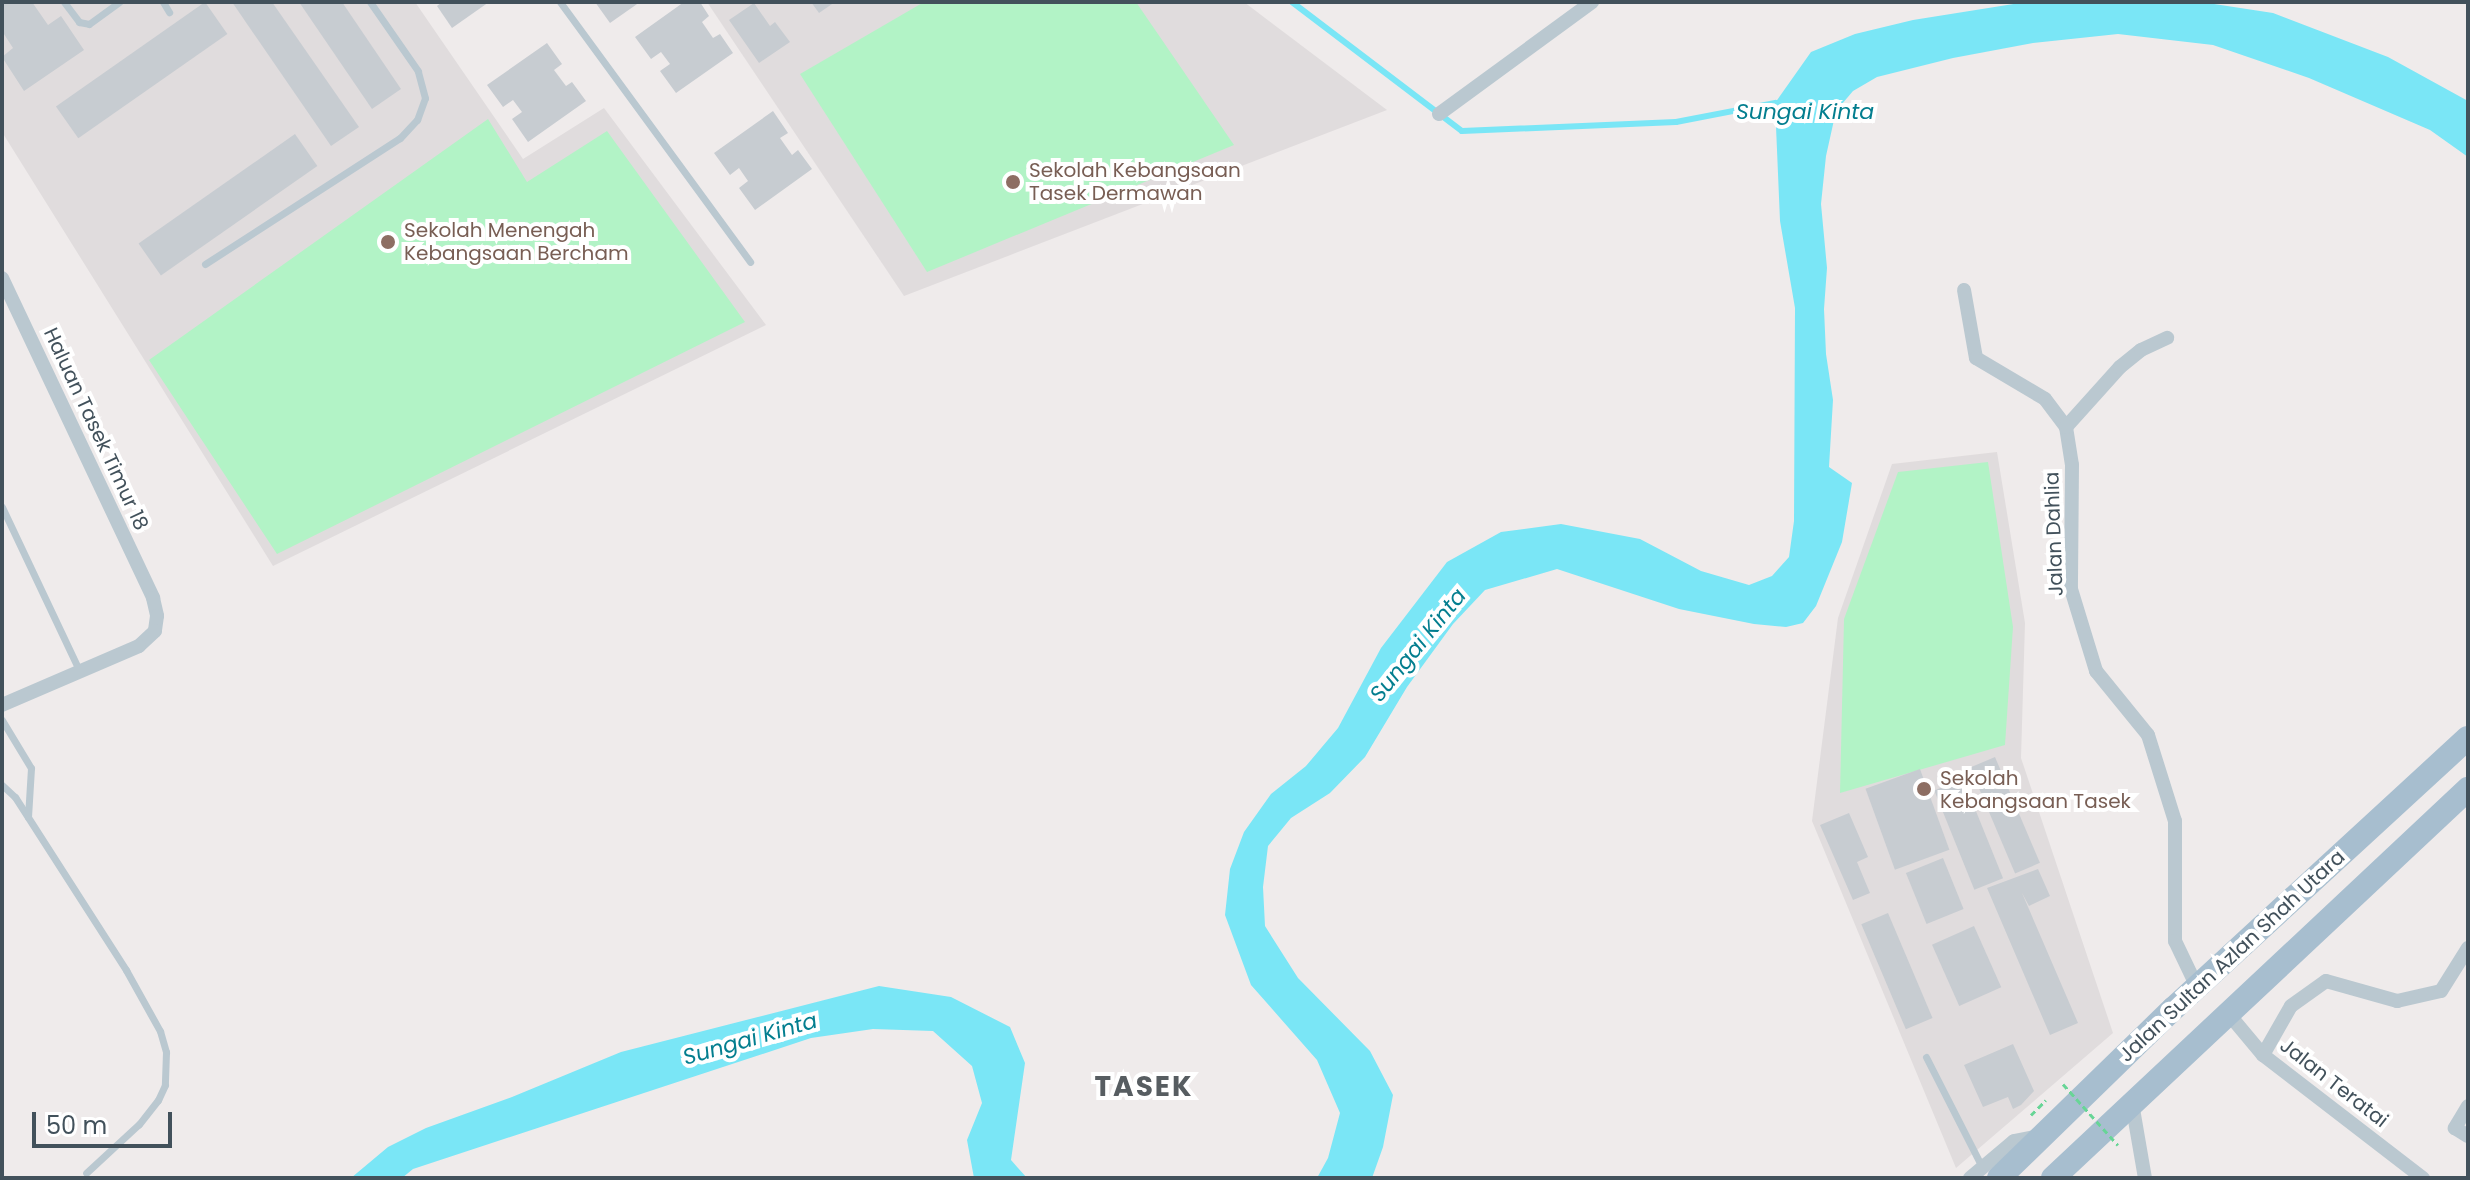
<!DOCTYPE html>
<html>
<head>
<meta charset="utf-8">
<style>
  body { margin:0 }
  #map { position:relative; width:2470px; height:1180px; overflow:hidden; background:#efebeb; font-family:Poppins,sans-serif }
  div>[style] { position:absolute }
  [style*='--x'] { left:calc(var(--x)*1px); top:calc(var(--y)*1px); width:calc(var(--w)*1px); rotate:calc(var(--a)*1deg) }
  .education>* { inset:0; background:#e0dcdd }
  .green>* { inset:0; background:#b2f3c6 }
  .water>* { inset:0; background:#7ae6f6 }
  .stream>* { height:6px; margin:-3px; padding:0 3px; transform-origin:3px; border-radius:3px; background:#7ae6f6 }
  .building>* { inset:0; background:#c7ccd1; transform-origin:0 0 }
  .path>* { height:3px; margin-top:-1.5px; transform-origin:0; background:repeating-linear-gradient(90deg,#67d596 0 6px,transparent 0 10px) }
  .service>* { height:7px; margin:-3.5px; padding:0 3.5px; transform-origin:3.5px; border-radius:3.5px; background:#bac8d0 }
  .minor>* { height:14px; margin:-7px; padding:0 7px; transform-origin:7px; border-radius:7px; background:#bac8d0 }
  .primary>* { height:24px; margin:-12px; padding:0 12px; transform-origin:12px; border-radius:12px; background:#a7becf }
  .path-bridge>* { height:3px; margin-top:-1.5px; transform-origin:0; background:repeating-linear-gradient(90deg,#67d596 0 6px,transparent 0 10px) }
  .dots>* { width:22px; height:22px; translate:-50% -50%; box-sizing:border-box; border:4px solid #fff; border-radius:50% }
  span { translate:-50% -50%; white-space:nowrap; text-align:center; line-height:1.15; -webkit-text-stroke:8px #fff; paint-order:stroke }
  .education-label { font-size:20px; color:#785e54 }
  .left { translate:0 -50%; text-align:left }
  .street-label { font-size:20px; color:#42515b }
  .water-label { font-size:22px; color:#037e8f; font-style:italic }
  .district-label { font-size:28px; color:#575d61; font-weight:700; letter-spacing:2px }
  .frame { position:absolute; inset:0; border:4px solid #42515b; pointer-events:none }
  .scale { position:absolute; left:32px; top:1112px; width:140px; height:36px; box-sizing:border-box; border:4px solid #42515b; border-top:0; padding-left:10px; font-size:24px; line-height:28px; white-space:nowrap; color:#42515b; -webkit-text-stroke:6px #fff; paint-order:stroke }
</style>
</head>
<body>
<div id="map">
  <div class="education">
    <div style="clip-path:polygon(2px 2px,415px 2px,523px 159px,604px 108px,766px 325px,273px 566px,2px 132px)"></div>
    <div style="clip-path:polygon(707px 2px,1244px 2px,1387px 110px,904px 296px)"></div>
    <div style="clip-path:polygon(1997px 452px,2025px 623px,2021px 758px,2113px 1033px,1956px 1168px,1812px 821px,1838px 618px,1892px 464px)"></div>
  </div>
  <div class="green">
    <div style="clip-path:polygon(924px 2px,1136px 2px,1234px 145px,927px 272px,800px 74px)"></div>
    <div style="clip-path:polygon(488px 119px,527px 182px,607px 131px,745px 322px,277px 554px,149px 360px)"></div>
    <div style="clip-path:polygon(1988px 462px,2013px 627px,2005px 745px,1840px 793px,1844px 619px,1898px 472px)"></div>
  </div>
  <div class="water">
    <div style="clip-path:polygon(2026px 2px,2201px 2px,2273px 13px,2388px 57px,2468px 101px,2468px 157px,2430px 130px,2309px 78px,2213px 45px,2118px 34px,2033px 43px,1953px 58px,1877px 77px,1853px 91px,1836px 111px,1826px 156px,1821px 204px,1827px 268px,1824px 309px,1826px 354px,1833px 400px,1829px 467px,1852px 483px,1842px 542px,1816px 606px,1803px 623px,1786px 627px,1754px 624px,1679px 609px,1557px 569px,1485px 590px,1453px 624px,1407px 687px,1365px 757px,1330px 793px,1291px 818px,1268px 846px,1263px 887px,1265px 926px,1298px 978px,1370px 1051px,1393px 1095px,1383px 1147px,1372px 1178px,1317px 1178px,1328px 1158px,1340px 1113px,1317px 1060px,1251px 985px,1225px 915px,1230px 869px,1244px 832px,1271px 794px,1306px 766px,1338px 728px,1381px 648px,1447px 562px,1501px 532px,1561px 524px,1640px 539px,1701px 571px,1749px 585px,1772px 576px,1789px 557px,1794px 521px,1795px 308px,1780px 221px,1775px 103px,1811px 52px,1855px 34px,1913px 20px)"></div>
    <div style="clip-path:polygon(879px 986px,951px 997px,1010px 1027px,1025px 1063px,1011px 1160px,1027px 1178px,974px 1178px,967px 1140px,982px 1103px,972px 1066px,933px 1031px,873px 1029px,811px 1038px,413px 1169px,402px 1178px,351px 1178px,388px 1147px,426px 1128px,512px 1097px,621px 1052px)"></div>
  </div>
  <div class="stream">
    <div style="--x:1292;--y:2;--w:213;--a:37.2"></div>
    <div style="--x:1462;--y:131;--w:214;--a:-2.4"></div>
    <div style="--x:1676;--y:122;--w:101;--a:-10.9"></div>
  </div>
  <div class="building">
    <div style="clip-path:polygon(2px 2px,32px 2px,48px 25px,61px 16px,84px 50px,24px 91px,2px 57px,13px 48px,2px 31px)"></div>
    <div style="left:205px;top:2px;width:39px;height:182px;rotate:55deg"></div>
    <div style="clip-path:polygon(232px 2px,272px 2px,359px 127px,331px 146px)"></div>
    <div style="clip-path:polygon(299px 2px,342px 2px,401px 89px,372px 109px)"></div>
    <div style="clip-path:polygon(442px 2px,489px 2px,452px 28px,437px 6px)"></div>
    <div style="clip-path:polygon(595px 2px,640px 2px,610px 23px)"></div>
    <div style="clip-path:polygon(684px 2px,700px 2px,709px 16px,702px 22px,713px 38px,720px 34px,733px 53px,676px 93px,660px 71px,670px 64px,661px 52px,651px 59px,635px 37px)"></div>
    <div style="clip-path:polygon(811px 2px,835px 2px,819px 13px)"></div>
    <div style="clip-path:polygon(754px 3px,770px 26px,775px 22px,790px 42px,759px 63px,729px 20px)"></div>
    <div style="clip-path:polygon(547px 43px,562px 64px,554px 70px,566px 86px,572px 82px,586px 101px,528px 142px,512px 119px,522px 112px,513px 100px,503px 107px,487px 85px)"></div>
    <div style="clip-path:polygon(773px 111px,788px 133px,780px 138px,792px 155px,798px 150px,812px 169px,755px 210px,739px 188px,748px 181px,739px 168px,730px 175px,714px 153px)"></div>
    <div style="left:295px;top:134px;width:39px;height:191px;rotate:55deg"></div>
    <div style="left:1995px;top:757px;width:115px;height:27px;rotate:67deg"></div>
    <div style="left:1920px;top:769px;width:86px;height:58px;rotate:70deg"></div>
    <div style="left:1963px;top:779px;width:107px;height:31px;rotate:68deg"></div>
    <div style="clip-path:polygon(1849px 813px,1868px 857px,1857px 862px,1870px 893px,1853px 900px,1820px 825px)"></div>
    <div style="left:1943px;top:858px;width:55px;height:40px;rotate:68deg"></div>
    <div style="clip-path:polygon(2038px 869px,2050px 896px,2029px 906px,2022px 893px,2078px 1023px,2050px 1035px,1987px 888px)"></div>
    <div style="left:1888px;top:913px;width:114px;height:29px;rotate:67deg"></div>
    <div style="left:1974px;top:926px;width:67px;height:46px;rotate:66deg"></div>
    <div style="clip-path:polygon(2013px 1044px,2034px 1091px,2021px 1105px,2013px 1109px,2008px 1097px,1983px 1107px,1964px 1065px)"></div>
  </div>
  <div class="path">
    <div style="--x:2031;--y:1115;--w:21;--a:-45"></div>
  </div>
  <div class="service">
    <div style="--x:64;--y:2;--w:25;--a:53"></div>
    <div style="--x:79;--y:22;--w:10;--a:11"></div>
    <div style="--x:89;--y:24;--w:37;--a:-36"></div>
    <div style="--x:163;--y:2;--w:12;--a:59"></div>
    <div style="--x:560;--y:2;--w:322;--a:53.8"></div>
    <div style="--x:205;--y:264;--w:232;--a:-32.9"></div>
    <div style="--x:400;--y:138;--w:25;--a:-47"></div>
    <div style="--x:417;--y:120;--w:23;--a:-70"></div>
    <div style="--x:425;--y:98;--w:28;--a:-105"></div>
    <div style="--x:418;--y:71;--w:84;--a:-124.8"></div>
    <div style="--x:2;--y:507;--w:183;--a:64.7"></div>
    <div style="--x:2;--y:720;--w:56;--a:58.9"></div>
    <div style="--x:31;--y:768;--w:49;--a:93.5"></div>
    <div style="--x:2;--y:785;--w:18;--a:43"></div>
    <div style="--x:15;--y:797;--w:206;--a:57.3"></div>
    <div style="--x:126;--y:970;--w:70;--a:60.9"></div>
    <div style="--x:160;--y:1031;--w:22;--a:74"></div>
    <div style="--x:166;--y:1052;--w:33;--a:92"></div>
    <div style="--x:165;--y:1085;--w:17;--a:115"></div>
    <div style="--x:158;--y:1100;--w:31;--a:128"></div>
    <div style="--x:139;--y:1124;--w:72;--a:137.2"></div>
    <div style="--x:1926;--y:1057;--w:123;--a:63"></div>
  </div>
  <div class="minor">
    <div style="--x:1439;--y:114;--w:190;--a:-36.2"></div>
    <div style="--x:2;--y:278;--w:354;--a:64.7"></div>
    <div style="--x:153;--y:598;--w:18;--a:77"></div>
    <div style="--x:157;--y:616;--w:15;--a:98"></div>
    <div style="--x:155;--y:631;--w:22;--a:137"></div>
    <div style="--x:139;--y:646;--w:149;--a:156.7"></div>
    <div style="--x:1964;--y:290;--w:69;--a:80"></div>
    <div style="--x:1976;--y:358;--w:80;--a:30.7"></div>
    <div style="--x:2045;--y:399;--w:35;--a:53"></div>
    <div style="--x:2066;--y:427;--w:38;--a:81"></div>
    <div style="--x:2072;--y:465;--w:124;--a:90.5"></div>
    <div style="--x:2071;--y:589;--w:86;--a:73"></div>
    <div style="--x:2096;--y:671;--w:82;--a:50.9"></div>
    <div style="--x:2148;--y:735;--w:90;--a:72.6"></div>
    <div style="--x:2175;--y:821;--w:120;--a:90"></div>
    <div style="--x:2175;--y:941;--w:51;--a:64.4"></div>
    <div style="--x:2066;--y:427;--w:81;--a:-48"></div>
    <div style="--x:2120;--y:367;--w:27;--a:-39"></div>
    <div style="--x:2141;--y:350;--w:29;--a:-25"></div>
    <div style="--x:2227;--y:1012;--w:56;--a:50.1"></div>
    <div style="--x:2263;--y:1055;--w:202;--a:37.6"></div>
    <div style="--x:2263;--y:1055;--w:56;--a:-60.3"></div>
    <div style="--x:2291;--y:1006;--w:43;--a:-35.5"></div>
    <div style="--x:2326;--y:981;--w:74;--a:15.7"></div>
    <div style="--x:2397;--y:1001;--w:45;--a:-12.8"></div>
    <div style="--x:2441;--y:991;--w:51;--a:-57.9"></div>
    <div style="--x:2132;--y:1103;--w:76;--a:80.2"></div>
    <div style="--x:2468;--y:1106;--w:26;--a:121"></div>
    <div style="--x:2455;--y:1128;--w:15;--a:32"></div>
    <div style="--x:1970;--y:1178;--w:57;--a:-40.1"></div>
    <div style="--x:2014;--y:1141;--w:25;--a:-11"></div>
  </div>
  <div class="primary">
    <div style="--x:1999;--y:1178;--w:244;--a:-44.2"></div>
    <div style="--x:2174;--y:1008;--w:399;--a:-42.6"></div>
    <div style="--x:2053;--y:1178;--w:569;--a:-43.15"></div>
  </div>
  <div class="path-bridge">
    <div style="--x:2063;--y:1084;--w:82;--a:48"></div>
  </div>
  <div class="dots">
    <div style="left:1013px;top:182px;background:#8d6e63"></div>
    <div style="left:388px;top:242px;background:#8d6e63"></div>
    <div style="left:1924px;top:789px;background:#8d6e63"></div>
  </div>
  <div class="education-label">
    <span class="left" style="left:1029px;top:182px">Sekolah Kebangsaan<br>Tasek Dermawan</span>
    <span class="left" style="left:404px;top:242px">Sekolah Menengah<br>Kebangsaan Bercham</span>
    <span class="left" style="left:1940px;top:790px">Sekolah<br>Kebangsaan Tasek</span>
  </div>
  <div class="street-label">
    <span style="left:96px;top:429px;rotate:65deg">Haluan Tasek Timur 18</span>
    <span style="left:2054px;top:534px;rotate:-92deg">Jalan Dahlia</span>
    <span style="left:2232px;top:956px;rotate:-43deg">Jalan Sultan Azlan Shah Utara</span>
    <span style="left:2334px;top:1083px;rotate:38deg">Jalan Teratai</span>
  </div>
  <div class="water-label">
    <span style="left:1805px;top:112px">Sungai Kinta</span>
    <span style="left:1418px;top:645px;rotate:-51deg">Sungai Kinta</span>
    <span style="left:750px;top:1039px;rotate:-16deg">Sungai Kinta</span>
  </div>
  <div class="district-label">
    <span style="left:1144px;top:1087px">TASEK</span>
  </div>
  <div class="frame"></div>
  <div class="scale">50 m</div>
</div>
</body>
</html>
